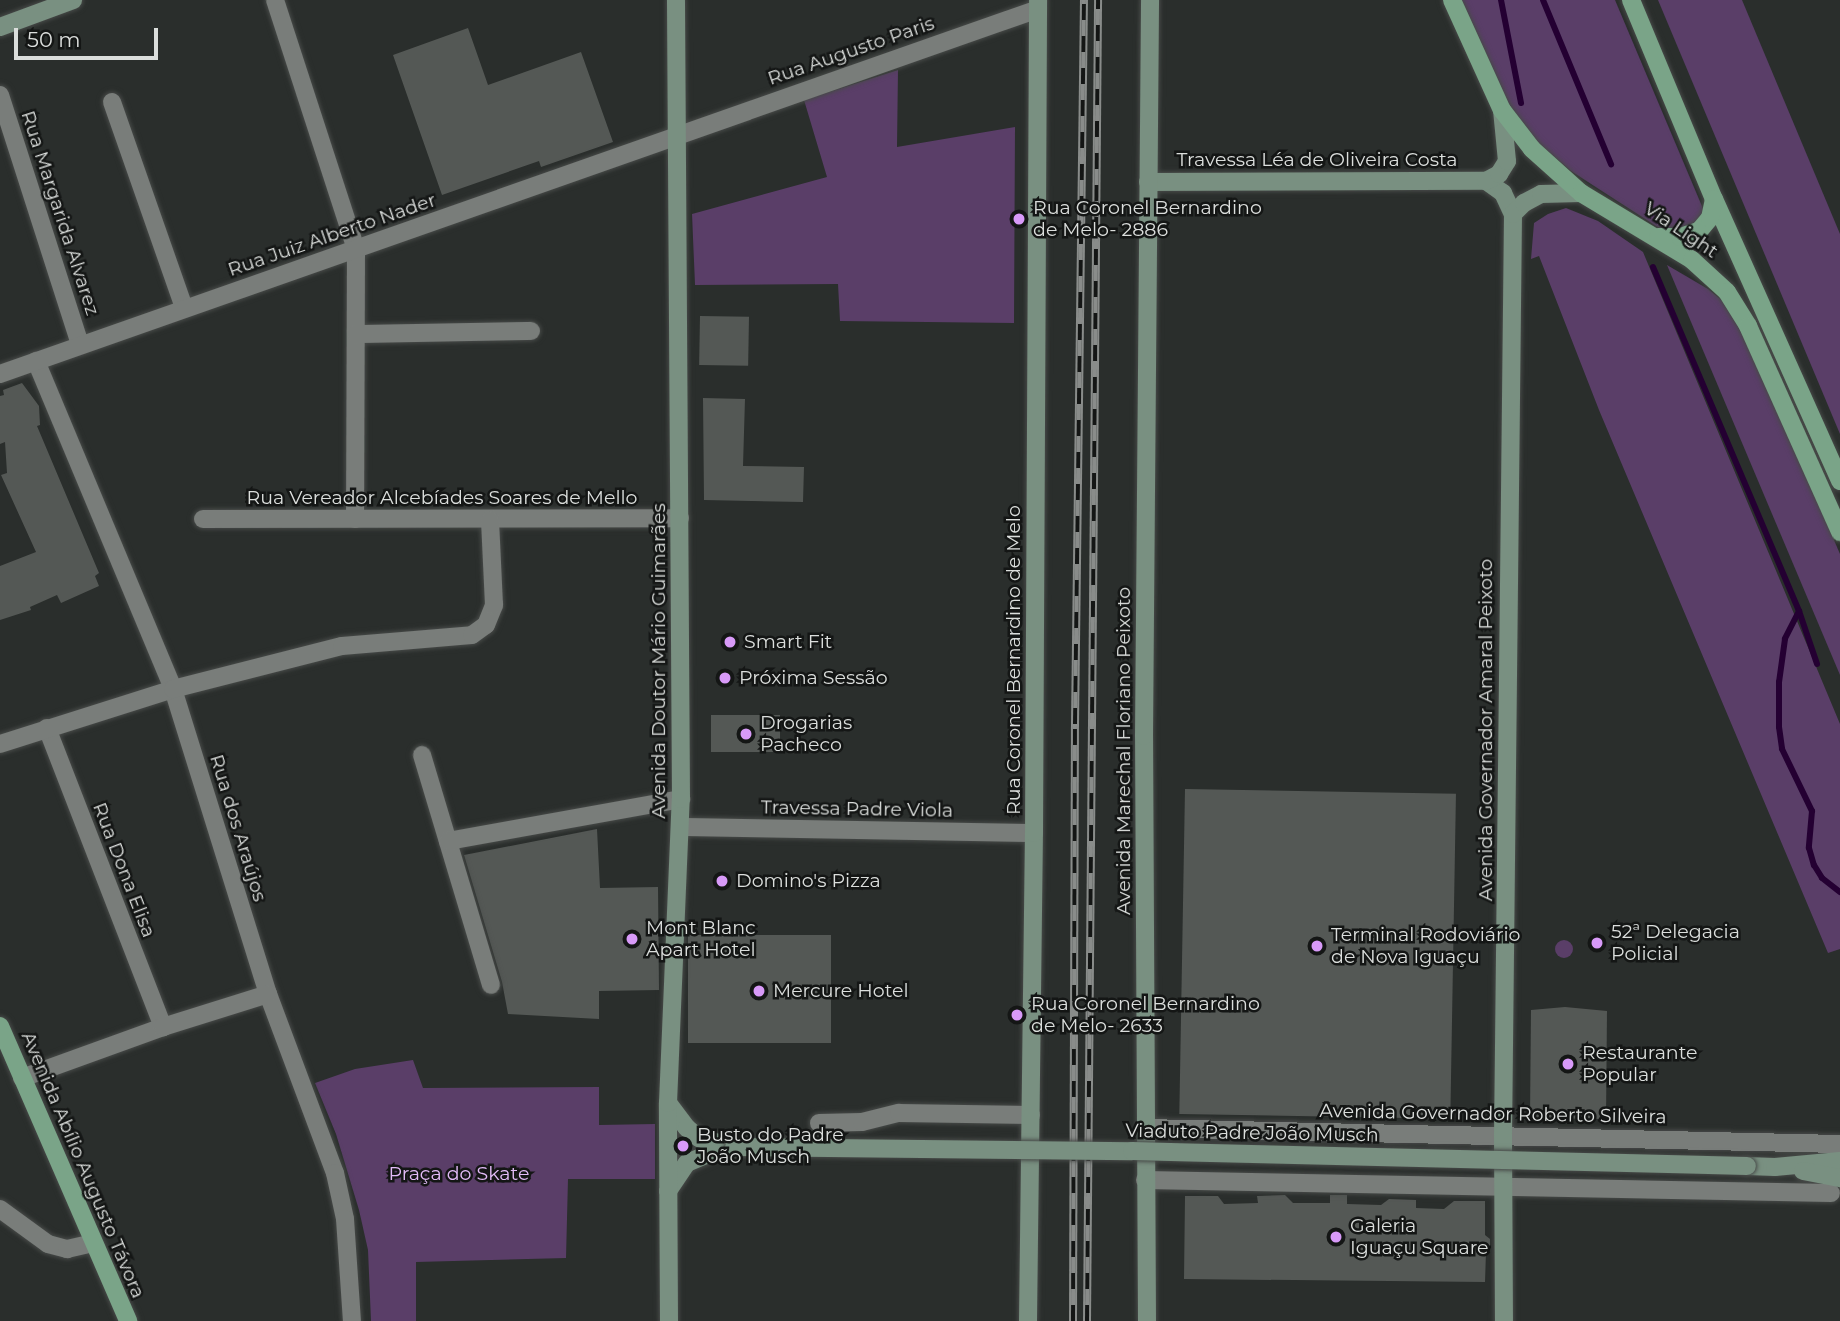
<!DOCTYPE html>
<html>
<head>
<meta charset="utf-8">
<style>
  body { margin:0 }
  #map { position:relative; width:1840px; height:1321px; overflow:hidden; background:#2a2e2c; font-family:Montserrat,sans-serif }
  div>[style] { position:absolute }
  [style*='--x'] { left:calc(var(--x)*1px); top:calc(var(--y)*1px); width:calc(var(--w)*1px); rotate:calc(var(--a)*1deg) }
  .green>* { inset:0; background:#5a3e68 }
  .round { border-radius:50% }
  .stream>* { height:6px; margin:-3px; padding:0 3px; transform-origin:3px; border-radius:3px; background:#240032 }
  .building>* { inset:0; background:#545855; transform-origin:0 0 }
  .roads { filter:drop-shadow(0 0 2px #474a48) drop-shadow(0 0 2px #474a48) }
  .street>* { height:18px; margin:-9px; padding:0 9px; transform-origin:9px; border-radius:9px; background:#797d7a }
  .secondary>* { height:18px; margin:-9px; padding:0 9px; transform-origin:9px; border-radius:9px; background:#799081 }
  .primary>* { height:18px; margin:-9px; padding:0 9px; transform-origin:9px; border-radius:9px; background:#7aa488 }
  .rail>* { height:8px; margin-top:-4px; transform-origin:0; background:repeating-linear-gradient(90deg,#141615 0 16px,#898c8a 0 32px); box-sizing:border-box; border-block:2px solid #898c8a }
  .bridges { filter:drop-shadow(0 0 2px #474a48) drop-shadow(0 0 2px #474a48) }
  .secondary-bridge>* { height:18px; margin:-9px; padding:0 9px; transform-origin:9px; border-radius:9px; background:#799081 }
  .dots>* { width:19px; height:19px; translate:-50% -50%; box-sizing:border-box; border:4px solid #141615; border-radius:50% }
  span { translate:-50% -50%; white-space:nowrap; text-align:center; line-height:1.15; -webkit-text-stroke:5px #141615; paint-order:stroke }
  .street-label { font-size:19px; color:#dbdedc }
  .poi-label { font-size:19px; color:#dbdedc }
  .left { translate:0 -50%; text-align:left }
  .park-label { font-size:19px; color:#e3bcf8 }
  .scale { position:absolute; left:14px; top:28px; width:144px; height:32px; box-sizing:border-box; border:4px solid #dbdedc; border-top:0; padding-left:9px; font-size:21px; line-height:24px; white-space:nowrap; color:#dbdedc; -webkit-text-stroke:5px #141615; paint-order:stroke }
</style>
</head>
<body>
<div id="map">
  <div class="green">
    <div style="clip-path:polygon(1462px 0,1615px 0,1704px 211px,1700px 223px,1674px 234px,1656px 226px,1571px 171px,1537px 142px,1498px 91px)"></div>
    <div style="clip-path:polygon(1658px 0,1742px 0,1840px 234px,1840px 434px)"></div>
    <div style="clip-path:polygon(898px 70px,897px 147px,1015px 127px,1014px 323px,840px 321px,838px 284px,695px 285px,692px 214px,827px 177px,804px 100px)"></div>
    <div style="clip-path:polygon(1566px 208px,1598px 221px,1643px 252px,1840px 724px,1840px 949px,1828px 953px,1599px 410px,1539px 256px,1531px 259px,1534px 223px,1548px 214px)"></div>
    <div style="clip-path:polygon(1667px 265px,1708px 289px,1735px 311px,1840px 554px,1840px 675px)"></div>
    <div class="round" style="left:1555px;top:940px;width:18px;height:18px"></div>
    <div style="clip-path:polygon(413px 1060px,423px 1088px,599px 1087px,599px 1125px,655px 1124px,655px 1179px,568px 1179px,566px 1258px,416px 1262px,416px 1321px,371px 1321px,368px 1250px,359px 1210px,336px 1134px,315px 1083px,355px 1069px)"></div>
  </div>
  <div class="stream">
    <div style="--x:1501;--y:0;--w:105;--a:79"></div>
    <div style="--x:1543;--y:0;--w:178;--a:67.5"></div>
    <div style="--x:1653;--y:267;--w:374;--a:67"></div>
    <div style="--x:1799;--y:611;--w:56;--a:71.2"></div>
    <div style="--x:1799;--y:611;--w:31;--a:117"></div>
    <div style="--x:1785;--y:639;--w:43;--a:97.9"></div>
    <div style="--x:1779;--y:682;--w:45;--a:90"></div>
    <div style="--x:1779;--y:727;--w:22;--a:82"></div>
    <div style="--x:1782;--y:749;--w:69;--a:64.2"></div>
    <div style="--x:1812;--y:811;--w:37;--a:95"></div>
    <div style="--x:1809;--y:848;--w:18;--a:74"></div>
    <div style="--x:1814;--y:865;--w:15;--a:58"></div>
    <div style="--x:1822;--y:878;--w:23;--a:38"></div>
  </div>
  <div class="building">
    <div style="clip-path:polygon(468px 28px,488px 85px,581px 52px,613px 142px,541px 167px,539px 161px,442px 195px,393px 55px)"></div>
    <div style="left:700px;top:316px;width:49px;height:49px;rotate:1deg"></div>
    <div style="clip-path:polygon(22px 383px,39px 406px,40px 425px,37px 426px,99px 573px,95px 576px,99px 586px,61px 603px,57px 595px,30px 607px,31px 610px,0 620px,0 566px,36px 552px,1px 475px,7px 473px,5px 442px,0 444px,0 396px,4px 395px,3px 390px)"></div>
    <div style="clip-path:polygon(703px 398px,745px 399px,743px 466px,804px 467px,803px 502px,704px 500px)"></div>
    <div style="left:780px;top:715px;width:37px;height:69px;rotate:90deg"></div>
    <div style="left:1185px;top:789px;width:271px;height:325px;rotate:1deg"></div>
    <div style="clip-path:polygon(597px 829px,600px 888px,658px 887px,659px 990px,599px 991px,599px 1019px,508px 1014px,502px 982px,464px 855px)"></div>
    <div style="left:831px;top:935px;width:108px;height:143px;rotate:90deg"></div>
    <div style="clip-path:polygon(1565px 1007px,1607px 1011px,1606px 1119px,1530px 1118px,1531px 1010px)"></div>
    <div style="clip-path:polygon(1285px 1195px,1293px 1203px,1330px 1203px,1330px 1195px,1347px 1195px,1347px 1204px,1381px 1205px,1389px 1199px,1416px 1200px,1416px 1208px,1444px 1209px,1454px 1201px,1485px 1201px,1485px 1235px,1490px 1239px,1490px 1247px,1486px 1252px,1485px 1282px,1184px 1279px,1185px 1196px,1218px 1196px,1224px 1204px,1258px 1203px,1257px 1196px)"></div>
  </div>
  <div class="roads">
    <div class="street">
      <div style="--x:275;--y:0;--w:262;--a:72"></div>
      <div style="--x:356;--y:249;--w:270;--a:90.2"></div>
      <div style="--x:0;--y:95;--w:262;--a:72.2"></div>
      <div style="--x:112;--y:102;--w:218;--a:70.7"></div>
      <div style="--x:356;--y:334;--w:175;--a:-1"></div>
      <div style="--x:36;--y:361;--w:355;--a:67.3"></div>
      <div style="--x:173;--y:689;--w:319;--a:72.7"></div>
      <div style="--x:268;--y:994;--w:191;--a:69.5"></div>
      <div style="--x:335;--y:1173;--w:47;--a:77.7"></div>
      <div style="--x:345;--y:1219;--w:102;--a:86.1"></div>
      <div style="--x:0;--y:374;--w:1100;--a:-19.37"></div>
      <div style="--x:203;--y:519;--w:477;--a:-0.1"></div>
      <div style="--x:47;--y:728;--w:321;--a:68.8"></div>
      <div style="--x:0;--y:744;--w:182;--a:-17.6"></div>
      <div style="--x:173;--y:689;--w:174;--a:-14.3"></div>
      <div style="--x:342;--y:646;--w:130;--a:-4.8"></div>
      <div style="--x:472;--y:635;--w:17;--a:-36"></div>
      <div style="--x:486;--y:625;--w:22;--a:-68"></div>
      <div style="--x:494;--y:605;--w:85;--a:-92.7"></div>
      <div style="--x:422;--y:755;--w:240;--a:73.3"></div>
      <div style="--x:680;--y:827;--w:354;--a:1"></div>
      <div style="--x:448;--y:841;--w:237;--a:-10.2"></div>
      <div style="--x:22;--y:1078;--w:150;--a:-19.9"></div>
      <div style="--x:163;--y:1027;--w:110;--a:-17.4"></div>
      <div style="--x:819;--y:1123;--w:43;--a:-1.3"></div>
      <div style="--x:862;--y:1122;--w:38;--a:-14"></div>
      <div style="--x:899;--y:1113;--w:132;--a:0.9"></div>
      <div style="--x:1145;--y:1128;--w:695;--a:1.32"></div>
      <div style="--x:1145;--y:1180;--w:686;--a:1.09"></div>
      <div style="--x:0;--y:1209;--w:59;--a:36.1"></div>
      <div style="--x:48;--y:1244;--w:20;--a:15"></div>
      <div style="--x:67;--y:1249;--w:27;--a:-13"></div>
    </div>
    <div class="secondary">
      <div style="--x:0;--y:27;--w:78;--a:-20.3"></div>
      <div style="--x:1486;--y:181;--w:21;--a:35"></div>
      <div style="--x:1503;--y:193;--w:23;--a:65"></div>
      <div style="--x:1513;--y:214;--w:920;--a:90.62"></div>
      <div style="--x:1503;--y:1134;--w:187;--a:89.7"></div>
      <div style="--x:1148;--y:182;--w:338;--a:-0.2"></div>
      <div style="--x:1486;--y:181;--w:15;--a:-28"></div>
      <div style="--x:1499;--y:174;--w:15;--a:-58"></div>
      <div style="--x:1507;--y:161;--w:51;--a:-95.6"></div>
      <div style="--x:1513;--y:214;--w:16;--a:-45"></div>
      <div style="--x:1524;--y:203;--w:19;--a:-28"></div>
      <div style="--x:1541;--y:194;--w:40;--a:-1.4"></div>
      <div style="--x:668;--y:1103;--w:31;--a:53"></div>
      <div style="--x:687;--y:1128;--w:16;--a:40"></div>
      <div style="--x:699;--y:1138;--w:36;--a:14"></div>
      <div style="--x:1747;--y:1166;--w:28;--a:2"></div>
      <div style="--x:1775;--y:1167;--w:65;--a:-5.3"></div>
      <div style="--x:1803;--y:1171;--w:38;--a:11"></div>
      <div style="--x:668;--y:1191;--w:34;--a:-56"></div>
      <div style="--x:687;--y:1163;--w:43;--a:-23"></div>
      <div style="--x:669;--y:1321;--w:218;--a:-90.3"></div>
      <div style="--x:668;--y:1103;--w:304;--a:-87.6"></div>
      <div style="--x:681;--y:799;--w:799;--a:-90.36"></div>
      <div style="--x:1028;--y:1321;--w:488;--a:-89.3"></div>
      <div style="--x:1034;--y:833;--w:833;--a:-89.72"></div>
      <div style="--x:1147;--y:1321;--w:585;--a:-90.29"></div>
      <div style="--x:1144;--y:736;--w:736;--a:-89.53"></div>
    </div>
    <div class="primary">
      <div style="--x:1452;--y:0;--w:121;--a:65.6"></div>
      <div style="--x:1502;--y:110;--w:49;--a:52.4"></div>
      <div style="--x:1532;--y:149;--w:66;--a:41.9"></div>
      <div style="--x:1581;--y:193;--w:130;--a:31.1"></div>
      <div style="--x:1692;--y:260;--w:47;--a:42.4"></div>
      <div style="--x:1727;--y:292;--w:40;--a:58"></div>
      <div style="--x:1748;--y:326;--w:226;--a:65.9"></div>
      <div style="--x:1631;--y:0;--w:216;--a:67.4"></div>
      <div style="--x:1714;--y:199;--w:309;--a:65.9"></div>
      <div style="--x:1658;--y:237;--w:22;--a:0"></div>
      <div style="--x:1680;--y:237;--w:20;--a:-18"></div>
      <div style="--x:1699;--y:231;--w:17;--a:-50"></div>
      <div style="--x:1710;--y:218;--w:19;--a:-78"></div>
      <div style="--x:0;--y:1026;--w:322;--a:66.5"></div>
    </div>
  </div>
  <div class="rail">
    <div style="--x:1073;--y:1321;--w:597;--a:-89.81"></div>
    <div style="--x:1075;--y:724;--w:724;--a:-89.29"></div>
    <div style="--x:1087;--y:1321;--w:1321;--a:-89.52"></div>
  </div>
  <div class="bridges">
    <div class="secondary-bridge">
      <div style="--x:734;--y:1147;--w:398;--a:0.6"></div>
      <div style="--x:1132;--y:1151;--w:615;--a:1.4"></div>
    </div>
  </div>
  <div class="dots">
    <div style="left:1019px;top:219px;background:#d89af8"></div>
    <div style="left:730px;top:642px;background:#d89af8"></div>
    <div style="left:725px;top:678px;background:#d89af8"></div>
    <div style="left:746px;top:734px;background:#d89af8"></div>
    <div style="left:722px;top:881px;background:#d89af8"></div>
    <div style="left:632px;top:939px;background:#d89af8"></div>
    <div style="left:1597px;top:943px;background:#d89af8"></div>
    <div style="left:1317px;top:946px;background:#d89af8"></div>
    <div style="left:759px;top:991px;background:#d89af8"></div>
    <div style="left:1017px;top:1015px;background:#d89af8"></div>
    <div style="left:1568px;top:1064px;background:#d89af8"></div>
    <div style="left:683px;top:1146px;background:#d89af8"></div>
    <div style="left:1336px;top:1237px;background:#d89af8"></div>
  </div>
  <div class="street-label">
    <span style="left:851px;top:51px;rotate:-19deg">Rua Augusto Paris</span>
    <span style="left:1317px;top:160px">Travessa Léa de Oliveira Costa</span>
    <span style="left:60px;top:213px;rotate:72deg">Rua Margarida Alvarez</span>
    <span style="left:1681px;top:230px;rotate:34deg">Via Light</span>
    <span style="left:332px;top:235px;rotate:-19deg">Rua Juiz Alberto Nader</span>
    <span style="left:442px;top:498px">Rua Vereador Alcebíades Soares de Mello</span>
    <span style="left:1014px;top:660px;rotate:-90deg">Rua Coronel Bernardino de Melo</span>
    <span style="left:659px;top:661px;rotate:-90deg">Avenida Doutor Mário Guimarães</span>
    <span style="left:1486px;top:730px;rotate:-90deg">Avenida Governador Amaral Peixoto</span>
    <span style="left:1124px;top:751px;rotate:-90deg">Avenida Marechal Floriano Peixoto</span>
    <span style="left:857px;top:809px;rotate:1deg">Travessa Padre Viola</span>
    <span style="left:238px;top:828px;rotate:73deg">Rua dos Araújos</span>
    <span style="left:124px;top:870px;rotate:69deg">Rua Dona Elisa</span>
    <span style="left:1493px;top:1114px;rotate:1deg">Avenida Governador Roberto Silveira</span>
    <span style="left:1252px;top:1133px;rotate:1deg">Viaduto Padre João Musch</span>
    <span style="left:83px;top:1165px;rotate:67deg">Avenida Abílio Augusto Távora</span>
  </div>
  <div class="poi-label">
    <span class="left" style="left:1033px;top:219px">Rua Coronel Bernardino<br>de Melo- 2886</span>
    <span class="left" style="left:744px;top:642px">Smart Fit</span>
    <span class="left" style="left:739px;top:678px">Próxima Sessão</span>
    <span class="left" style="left:760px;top:734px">Drogarias<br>Pacheco</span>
    <span class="left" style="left:736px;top:881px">Domino's Pizza</span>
    <span class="left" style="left:646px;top:939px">Mont Blanc<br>Apart Hotel</span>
    <span class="left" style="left:1611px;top:943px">52ª Delegacia<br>Policial</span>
    <span class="left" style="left:1331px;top:946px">Terminal Rodoviário<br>de Nova Iguaçu</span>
    <span class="left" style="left:773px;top:991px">Mercure Hotel</span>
    <span class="left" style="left:1031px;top:1015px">Rua Coronel Bernardino<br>de Melo- 2633</span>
    <span class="left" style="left:1582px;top:1064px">Restaurante<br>Popular</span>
    <span class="left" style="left:697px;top:1146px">Busto do Padre<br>João Musch</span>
    <span class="left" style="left:1350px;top:1237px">Galeria<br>Iguaçu Square</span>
  </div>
  <div class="park-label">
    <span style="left:459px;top:1174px">Praça do Skate</span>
  </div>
  <div class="scale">50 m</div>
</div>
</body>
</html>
